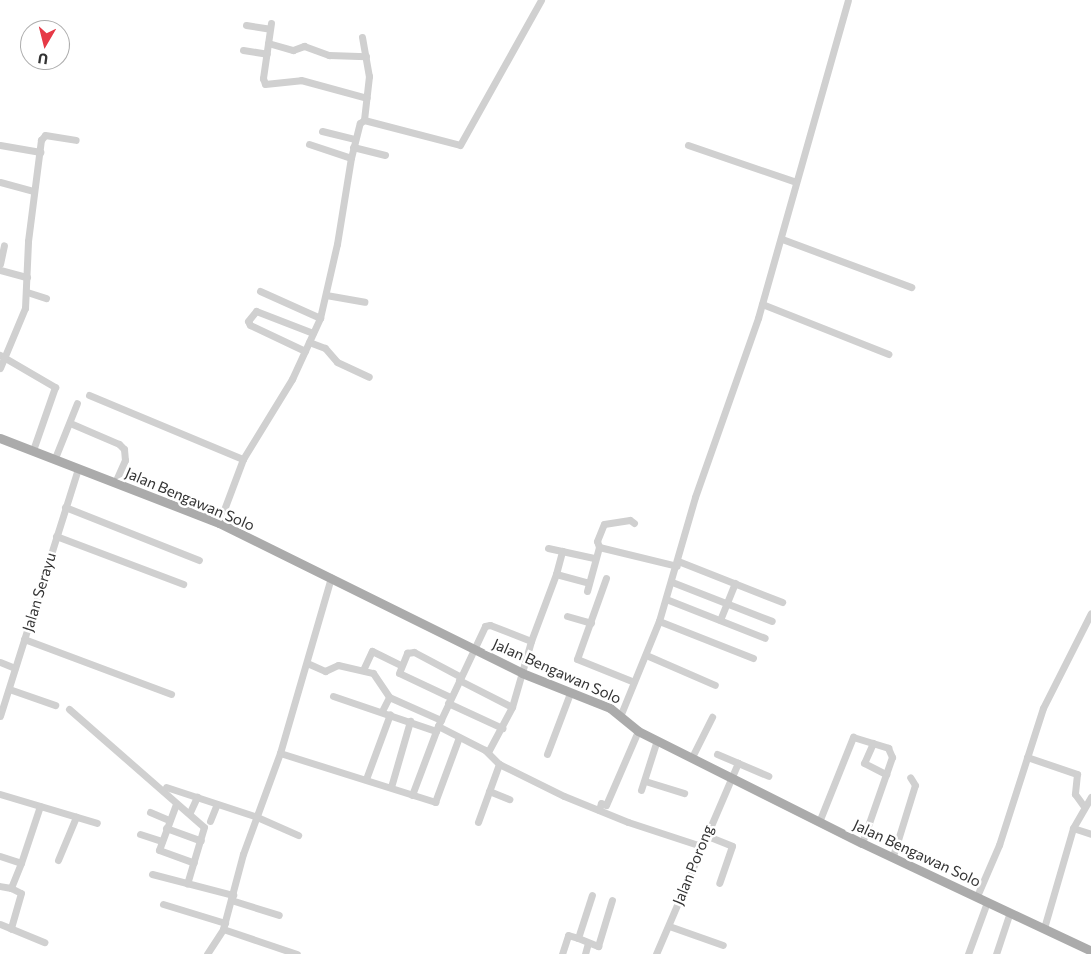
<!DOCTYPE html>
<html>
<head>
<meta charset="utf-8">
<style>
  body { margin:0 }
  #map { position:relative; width:1091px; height:954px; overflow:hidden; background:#fff; font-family:Commissioner,sans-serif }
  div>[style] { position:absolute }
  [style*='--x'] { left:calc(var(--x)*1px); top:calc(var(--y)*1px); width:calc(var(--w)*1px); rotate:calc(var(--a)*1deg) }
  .minor>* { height:7px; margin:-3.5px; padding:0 3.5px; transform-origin:3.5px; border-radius:3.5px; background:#d0d0d0 }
  .major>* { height:9px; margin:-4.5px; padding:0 4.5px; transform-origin:4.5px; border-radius:4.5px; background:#ababab }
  span { translate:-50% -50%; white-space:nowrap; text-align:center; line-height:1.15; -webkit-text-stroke:5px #fff; paint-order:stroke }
  .street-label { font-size:15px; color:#333 }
  .north { position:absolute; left:20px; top:20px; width:50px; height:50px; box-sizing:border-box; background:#fff; border:1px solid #adadad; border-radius:50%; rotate:188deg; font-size:14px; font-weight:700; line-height:20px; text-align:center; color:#333 }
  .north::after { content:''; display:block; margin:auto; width:18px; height:22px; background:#e63946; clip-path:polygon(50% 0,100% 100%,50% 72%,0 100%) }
</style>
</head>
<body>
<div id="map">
  <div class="minor">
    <div style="--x:271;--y:23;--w:56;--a:98.3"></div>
    <div style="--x:263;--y:78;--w:6;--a:72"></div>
    <div style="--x:265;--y:84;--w:36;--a:-6"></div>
    <div style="--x:301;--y:80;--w:68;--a:15.3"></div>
    <div style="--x:246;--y:25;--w:24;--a:9"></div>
    <div style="--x:362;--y:37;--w:40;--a:80"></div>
    <div style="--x:369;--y:76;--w:44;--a:96.5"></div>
    <div style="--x:268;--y:43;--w:26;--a:16"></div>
    <div style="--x:293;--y:50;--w:12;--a:-20"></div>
    <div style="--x:304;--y:46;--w:27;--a:20"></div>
    <div style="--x:329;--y:55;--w:37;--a:2"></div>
    <div style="--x:243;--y:50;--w:24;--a:9"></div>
    <div style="--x:322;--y:131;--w:34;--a:14"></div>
    <div style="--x:309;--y:144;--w:44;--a:18.4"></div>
    <div style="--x:0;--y:145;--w:41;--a:9.9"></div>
    <div style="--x:688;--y:145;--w:114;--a:18.9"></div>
    <div style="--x:353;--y:147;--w:33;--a:14"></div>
    <div style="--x:0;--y:182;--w:34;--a:15"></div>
    <div style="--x:782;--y:239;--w:138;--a:20.4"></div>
    <div style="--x:0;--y:264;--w:19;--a:-78"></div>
    <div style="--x:0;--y:270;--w:28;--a:15"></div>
    <div style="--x:260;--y:291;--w:66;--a:24.2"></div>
    <div style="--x:27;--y:292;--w:20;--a:18"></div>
    <div style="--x:326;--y:295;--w:39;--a:10"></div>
    <div style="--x:762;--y:304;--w:136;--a:21.6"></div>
    <div style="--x:309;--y:342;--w:17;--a:21"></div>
    <div style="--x:325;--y:348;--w:18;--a:49"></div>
    <div style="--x:337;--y:362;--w:35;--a:25"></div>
    <div style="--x:305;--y:351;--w:61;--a:-154.7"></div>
    <div style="--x:250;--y:325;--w:4;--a:-117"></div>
    <div style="--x:248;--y:321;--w:13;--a:-51"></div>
    <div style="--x:256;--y:311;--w:61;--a:21.1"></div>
    <div style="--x:0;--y:355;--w:64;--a:30.2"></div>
    <div style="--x:55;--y:387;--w:67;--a:109.2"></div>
    <div style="--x:0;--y:368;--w:65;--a:-67.4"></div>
    <div style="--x:25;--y:308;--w:67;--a:-87.4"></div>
    <div style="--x:28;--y:241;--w:102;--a:-82.7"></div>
    <div style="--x:41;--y:140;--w:6;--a:-51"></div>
    <div style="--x:45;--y:135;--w:31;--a:9"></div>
    <div style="--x:89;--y:395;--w:167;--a:22.6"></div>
    <div style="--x:70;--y:423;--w:53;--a:23.2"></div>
    <div style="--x:119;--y:444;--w:7;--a:45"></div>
    <div style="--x:124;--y:449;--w:11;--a:85"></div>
    <div style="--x:125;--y:460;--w:24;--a:114"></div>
    <div style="--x:55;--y:458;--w:59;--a:-68.2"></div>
    <div style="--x:65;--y:507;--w:144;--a:21.6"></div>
    <div style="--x:219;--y:523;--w:68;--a:-69.4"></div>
    <div style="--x:243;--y:459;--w:94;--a:-58.5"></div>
    <div style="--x:292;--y:379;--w:67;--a:-65.3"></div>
    <div style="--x:320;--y:318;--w:76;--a:-77.1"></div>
    <div style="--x:337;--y:244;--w:87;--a:-80.8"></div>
    <div style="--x:351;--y:158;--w:36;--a:-76"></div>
    <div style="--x:360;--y:123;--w:5;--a:-37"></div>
    <div style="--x:364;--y:120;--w:99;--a:14.6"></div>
    <div style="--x:460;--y:145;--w:166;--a:-60.8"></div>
    <div style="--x:56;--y:536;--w:136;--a:20.7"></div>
    <div style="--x:599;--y:547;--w:6;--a:-108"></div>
    <div style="--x:597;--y:541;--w:18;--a:-68"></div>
    <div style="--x:604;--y:524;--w:26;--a:-9"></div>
    <div style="--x:630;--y:520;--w:5;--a:37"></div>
    <div style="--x:548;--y:548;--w:47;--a:12.3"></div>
    <div style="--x:678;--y:561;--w:112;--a:21.5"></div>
    <div style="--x:556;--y:574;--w:24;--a:-75"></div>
    <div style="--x:606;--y:578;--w:86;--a:109.7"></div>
    <div style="--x:577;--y:659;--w:61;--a:22"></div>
    <div style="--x:672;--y:582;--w:107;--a:21.3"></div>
    <div style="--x:587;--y:591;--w:46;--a:-74.7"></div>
    <div style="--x:599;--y:547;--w:80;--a:13.7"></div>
    <div style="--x:666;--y:599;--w:106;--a:21.5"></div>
    <div style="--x:567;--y:616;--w:25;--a:16"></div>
    <div style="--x:720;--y:620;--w:40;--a:-68"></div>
    <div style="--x:659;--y:621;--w:101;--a:21.5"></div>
    <div style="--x:24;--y:639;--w:157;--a:20.5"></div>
    <div style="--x:646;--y:655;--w:75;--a:23.5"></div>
    <div style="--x:0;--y:662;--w:16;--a:22"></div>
    <div style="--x:307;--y:663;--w:20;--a:24"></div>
    <div style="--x:325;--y:671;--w:14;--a:-25"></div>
    <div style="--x:338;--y:665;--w:36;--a:13"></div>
    <div style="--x:373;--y:673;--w:29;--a:56"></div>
    <div style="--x:389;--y:697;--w:57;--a:23.9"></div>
    <div style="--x:363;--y:670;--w:21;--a:-65"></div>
    <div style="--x:372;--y:651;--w:32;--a:26"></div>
    <div style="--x:459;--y:680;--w:59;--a:27"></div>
    <div style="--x:9;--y:689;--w:49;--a:19.2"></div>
    <div style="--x:333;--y:696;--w:109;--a:18.8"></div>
    <div style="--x:450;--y:697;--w:56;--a:-154.8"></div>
    <div style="--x:399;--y:673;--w:22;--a:-68"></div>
    <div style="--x:407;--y:653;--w:7;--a:-8"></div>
    <div style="--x:414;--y:652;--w:53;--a:28"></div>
    <div style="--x:448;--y:703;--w:60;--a:24.8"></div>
    <div style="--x:69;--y:709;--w:179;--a:41.2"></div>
    <div style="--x:204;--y:827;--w:59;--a:106.6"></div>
    <div style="--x:382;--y:711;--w:16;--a:-63"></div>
    <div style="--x:621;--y:714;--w:100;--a:-67.8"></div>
    <div style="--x:659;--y:621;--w:129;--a:-73.8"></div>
    <div style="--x:695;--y:497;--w:190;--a:-70.6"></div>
    <div style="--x:758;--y:318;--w:330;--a:-74.2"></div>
    <div style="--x:0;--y:716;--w:260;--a:-72.5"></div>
    <div style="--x:438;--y:726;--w:53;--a:27.1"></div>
    <div style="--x:485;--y:750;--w:20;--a:45"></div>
    <div style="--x:499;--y:764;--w:72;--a:26.2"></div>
    <div style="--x:564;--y:796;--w:69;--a:22.1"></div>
    <div style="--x:628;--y:822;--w:77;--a:18.2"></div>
    <div style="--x:873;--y:743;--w:22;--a:114"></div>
    <div style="--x:864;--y:763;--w:25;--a:27"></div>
    <div style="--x:488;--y:752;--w:51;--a:-61.9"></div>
    <div style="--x:512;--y:707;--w:69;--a:-73.9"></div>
    <div style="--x:531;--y:641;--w:72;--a:-69.5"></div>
    <div style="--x:556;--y:574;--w:34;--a:15"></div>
    <div style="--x:280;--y:753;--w:163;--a:17.5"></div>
    <div style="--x:435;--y:802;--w:69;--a:-69.7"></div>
    <div style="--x:547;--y:754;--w:65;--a:-69.3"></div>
    <div style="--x:717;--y:754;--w:23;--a:23"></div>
    <div style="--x:692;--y:757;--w:45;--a:-63.4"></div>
    <div style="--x:1027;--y:757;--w:53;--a:18.8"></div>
    <div style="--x:1077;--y:774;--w:20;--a:96"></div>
    <div style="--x:1075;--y:794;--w:14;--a:54"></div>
    <div style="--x:366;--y:779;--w:69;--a:-69.7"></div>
    <div style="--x:645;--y:781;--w:41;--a:17.1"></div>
    <div style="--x:166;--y:787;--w:96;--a:18.2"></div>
    <div style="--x:257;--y:817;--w:45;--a:23.7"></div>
    <div style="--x:391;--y:787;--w:69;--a:-73.9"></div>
    <div style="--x:641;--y:790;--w:52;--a:-72.3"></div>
    <div style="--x:489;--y:791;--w:22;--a:22"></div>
    <div style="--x:0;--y:794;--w:101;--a:16.6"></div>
    <div style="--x:412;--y:795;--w:74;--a:-69.4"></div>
    <div style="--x:438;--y:726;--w:110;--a:-64.8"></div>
    <div style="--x:485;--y:626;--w:5;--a:-11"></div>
    <div style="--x:490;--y:625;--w:44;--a:21.3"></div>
    <div style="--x:176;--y:804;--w:49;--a:110.3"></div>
    <div style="--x:159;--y:850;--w:37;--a:20"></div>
    <div style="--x:599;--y:810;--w:7;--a:-74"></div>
    <div style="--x:601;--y:803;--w:5;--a:22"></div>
    <div style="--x:606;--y:805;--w:81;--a:-66.6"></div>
    <div style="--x:150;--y:812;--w:21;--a:23"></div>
    <div style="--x:190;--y:812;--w:17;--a:-65"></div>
    <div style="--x:210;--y:821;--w:18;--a:-68"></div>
    <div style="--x:478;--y:822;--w:62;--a:-70.1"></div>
    <div style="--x:819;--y:822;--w:92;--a:-68.2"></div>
    <div style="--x:853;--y:737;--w:37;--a:17"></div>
    <div style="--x:888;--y:748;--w:10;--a:66"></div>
    <div style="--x:892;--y:757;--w:91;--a:109.2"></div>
    <div style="--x:166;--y:828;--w:37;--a:20"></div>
    <div style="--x:1073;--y:828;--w:19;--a:18"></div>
    <div style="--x:140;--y:834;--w:23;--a:18"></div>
    <div style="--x:705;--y:835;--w:29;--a:22"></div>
    <div style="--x:732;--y:846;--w:39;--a:109"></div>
    <div style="--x:0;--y:856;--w:22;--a:18"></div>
    <div style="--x:21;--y:863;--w:27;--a:112"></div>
    <div style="--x:11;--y:888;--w:11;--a:-170"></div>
    <div style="--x:893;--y:856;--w:74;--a:-72.8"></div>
    <div style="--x:915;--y:785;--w:9;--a:-122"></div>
    <div style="--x:58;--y:860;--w:47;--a:-67.3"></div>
    <div style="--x:21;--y:863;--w:60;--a:-71.6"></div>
    <div style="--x:152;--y:874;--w:84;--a:14.5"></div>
    <div style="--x:11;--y:888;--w:11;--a:27"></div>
    <div style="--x:21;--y:893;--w:37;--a:106"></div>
    <div style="--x:977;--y:896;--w:56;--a:-66.7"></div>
    <div style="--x:999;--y:845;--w:144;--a:-72.2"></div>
    <div style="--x:1043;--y:708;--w:106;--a:-63.2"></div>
    <div style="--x:231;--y:900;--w:50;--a:17.4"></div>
    <div style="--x:163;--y:904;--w:65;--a:17"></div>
    <div style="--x:0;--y:924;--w:48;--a:22.2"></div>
    <div style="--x:669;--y:926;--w:57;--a:19.4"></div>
    <div style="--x:1044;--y:928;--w:104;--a:-73.8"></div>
    <div style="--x:1073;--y:828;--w:36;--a:-60"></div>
    <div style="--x:223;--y:929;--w:78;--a:18.7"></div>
    <div style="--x:578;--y:938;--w:22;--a:22"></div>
    <div style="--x:598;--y:946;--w:48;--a:-73.1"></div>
    <div style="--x:207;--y:954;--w:30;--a:-57"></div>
    <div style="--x:223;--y:929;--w:78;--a:-75.1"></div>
    <div style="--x:243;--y:854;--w:108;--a:-69.9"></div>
    <div style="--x:280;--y:753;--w:183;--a:-73.8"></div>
    <div style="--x:562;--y:954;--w:20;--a:-72"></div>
    <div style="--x:568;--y:935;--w:10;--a:17"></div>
    <div style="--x:578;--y:938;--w:45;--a:-72"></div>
    <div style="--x:585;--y:954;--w:11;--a:-75"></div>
    <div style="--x:656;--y:954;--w:208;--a:-66.8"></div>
    <div style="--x:738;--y:763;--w:33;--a:23"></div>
    <div style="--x:968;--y:954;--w:55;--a:-69.9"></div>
    <div style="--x:996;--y:954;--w:44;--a:-71.6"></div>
  </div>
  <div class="major">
    <div style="--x:0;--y:438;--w:235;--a:21.2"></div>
    <div style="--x:219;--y:523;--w:338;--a:26.3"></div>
    <div style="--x:522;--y:673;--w:95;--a:21.7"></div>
    <div style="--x:610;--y:708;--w:36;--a:39"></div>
    <div style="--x:638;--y:731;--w:250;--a:26.6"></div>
    <div style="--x:862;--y:843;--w:253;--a:25.2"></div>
  </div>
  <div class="street-label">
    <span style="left:190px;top:499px;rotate:23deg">Jalan Bengawan Solo</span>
    <span style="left:39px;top:592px;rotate:-73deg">Jalan Serayu</span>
    <span style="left:557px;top:671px;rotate:24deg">Jalan Bengawan Solo</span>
    <span style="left:917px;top:853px;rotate:25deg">Jalan Bengawan Solo</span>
    <span style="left:693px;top:865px;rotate:-68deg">Jalan Porong</span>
  </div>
  <div class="north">U</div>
</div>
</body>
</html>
